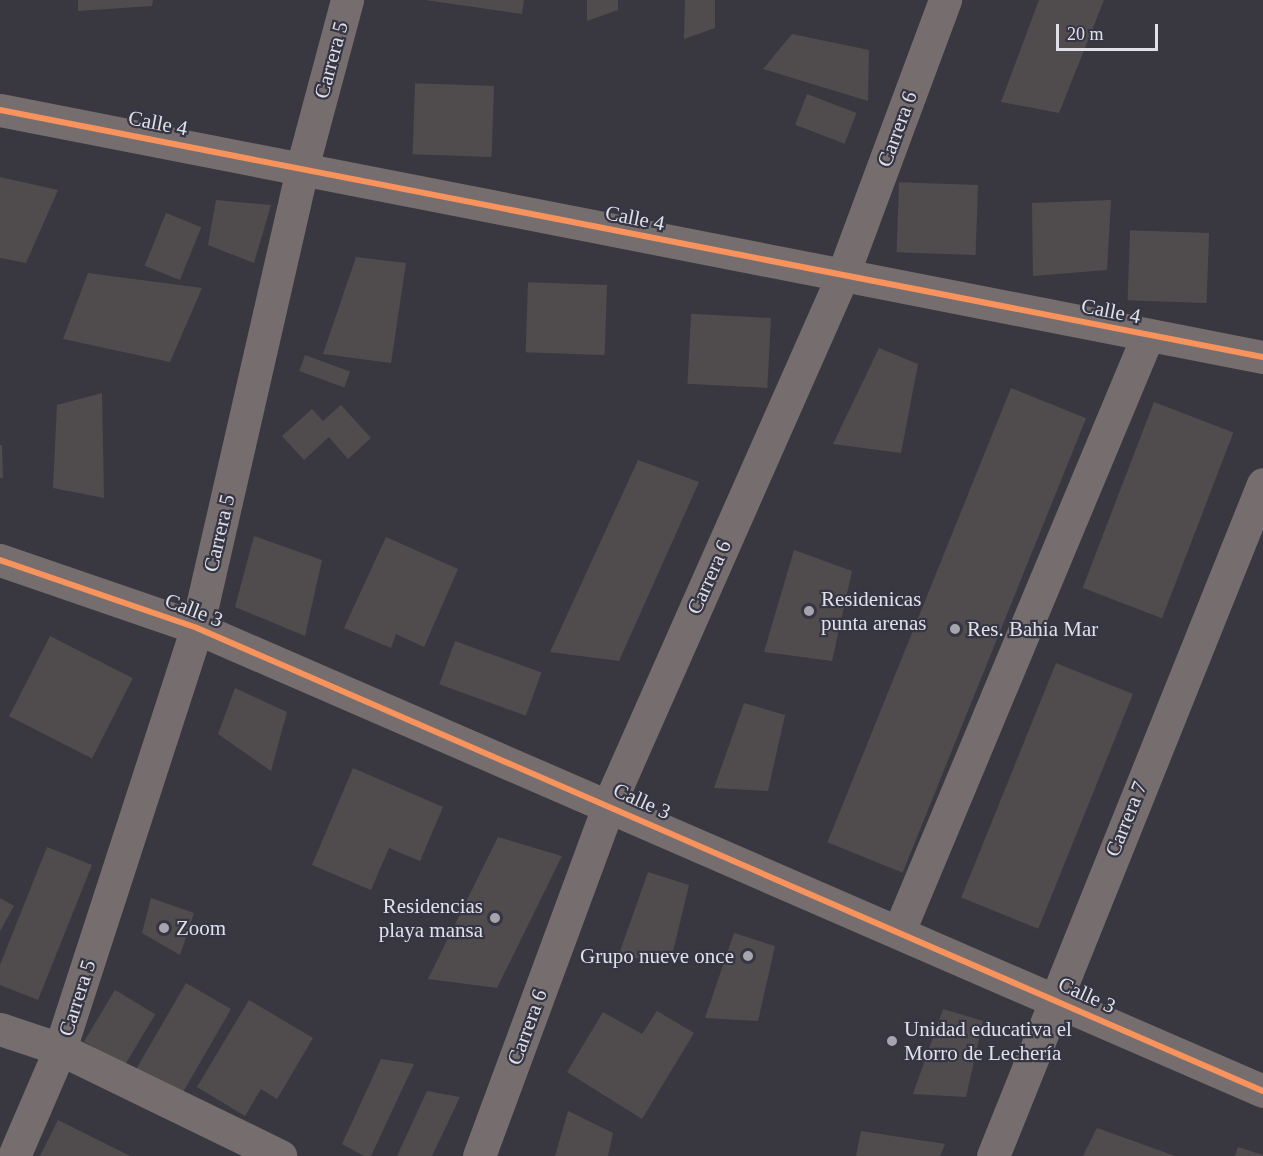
<!DOCTYPE html>
<html>
<head>
<meta charset="utf-8">
<style>
  body { margin:0 }
  #map { position:relative; width:1263px; height:1156px; overflow:hidden; background:#393840; font-family:Georgia,serif }
  div>[style] { position:absolute }
  [style*='--x'] { left:calc(var(--x)*1px); top:calc(var(--y)*1px); width:calc(var(--w)*1px); rotate:calc(var(--a)*1deg) }
  .building>* { inset:0; background:#504c4e; transform-origin:0 0 }
  .minor>* { height:33px; margin:-16.5px; padding:0 16.5px; transform-origin:16.5px; border-radius:16.5px; background:#766e6e }
  .cycleway>* { height:6px; margin:-3px; padding:0 3px; transform-origin:3px; border-radius:3px; background:#f8935d }
  .dots>* { width:16px; height:16px; translate:-50% -50%; box-sizing:border-box; border:3px solid #363543; border-radius:50% }
  span { translate:-50% -50%; white-space:nowrap; text-align:center; line-height:1.15; -webkit-text-stroke:4.5px #363543; paint-order:stroke }
  .street-label { font-size:21px; color:#e0e0e9 }
  .poi-label { font-size:21px; color:#e0e0e9 }
  .left { translate:0 -50%; text-align:left }
  .right { translate:-100% -50%; text-align:right }
  .scale { position:absolute; left:1056px; top:24px; width:102px; height:27px; box-sizing:border-box; border:3px solid #e0e0e9; border-top:0; padding-left:8px; font-size:18px; line-height:21px; white-space:nowrap; color:#e0e0e9; -webkit-text-stroke:4px #363543; paint-order:stroke }
</style>
</head>
<body>
<div id="map">
  <div class="building">
    <div style="clip-path:polygon(78px 0,153px 0,152px 6px,78px 11px)"></div>
    <div style="clip-path:polygon(425px 0,524px 0,522px 14px)"></div>
    <div style="clip-path:polygon(587px 0,618px 0,618px 10px,587px 21px)"></div>
    <div style="clip-path:polygon(685px 0,715px 0,715px 28px,684px 39px)"></div>
    <div style="clip-path:polygon(1039px 0,1104px 0,1059px 113px,1001px 102px)"></div>
    <div style="clip-path:polygon(792px 34px,869px 50px,868px 101px,763px 69px)"></div>
    <div style="left:494px;top:86px;width:71px;height:79px;rotate:92deg"></div>
    <div style="left:807px;top:94px;width:53px;height:33px;rotate:21deg"></div>
    <div style="clip-path:polygon(0 177px,58px 190px,26px 263px,0 258px)"></div>
    <div style="left:978px;top:185px;width:70px;height:79px;rotate:92deg"></div>
    <div style="clip-path:polygon(216px 200px,271px 205px,254px 263px,208px 245px)"></div>
    <div style="clip-path:polygon(1111px 200px,1107px 270px,1033px 276px,1032px 203px)"></div>
    <div style="left:166px;top:213px;width:38px;height:57px;rotate:22deg"></div>
    <div style="left:1209px;top:233px;width:70px;height:79px;rotate:92deg"></div>
    <div style="clip-path:polygon(356px 257px,406px 263px,391px 363px,323px 354px)"></div>
    <div style="clip-path:polygon(88px 273px,202px 288px,170px 362px,63px 339px)"></div>
    <div style="left:607px;top:285px;width:70px;height:79px;rotate:92deg"></div>
    <div style="left:771px;top:318px;width:70px;height:80px;rotate:93deg"></div>
    <div style="clip-path:polygon(879px 348px,918px 364px,901px 453px,833px 444px)"></div>
    <div style="left:305px;top:355px;width:48px;height:17px;rotate:20deg"></div>
    <div style="left:1011px;top:388px;width:81px;height:490px;rotate:22deg"></div>
    <div style="clip-path:polygon(102px 393px,104px 498px,53px 488px,57px 405px)"></div>
    <div style="left:1154px;top:402px;width:85px;height:199px;rotate:21deg"></div>
    <div style="clip-path:polygon(341px 405px,371px 438px,348px 459px,329px 437px,304px 460px,282px 436px,312px 409px,323px 421px)"></div>
    <div style="clip-path:polygon(0 445px,2px 445px,3px 478px,0 478px)"></div>
    <div style="clip-path:polygon(638px 460px,699px 482px,619px 661px,550px 652px)"></div>
    <div style="clip-path:polygon(254px 536px,322px 560px,305px 636px,235px 607px)"></div>
    <div style="clip-path:polygon(386px 537px,458px 569px,424px 647px,396px 634px,391px 648px,344px 628px)"></div>
    <div style="clip-path:polygon(794px 550px,852px 571px,832px 661px,764px 652px)"></div>
    <div style="left:50px;top:636px;width:93px;height:90px;rotate:27deg"></div>
    <div style="left:455px;top:641px;width:92px;height:46px;rotate:20deg"></div>
    <div style="left:1056px;top:663px;width:83px;height:253px;rotate:22deg"></div>
    <div style="clip-path:polygon(235px 688px,287px 712px,271px 771px,218px 734px)"></div>
    <div style="clip-path:polygon(744px 703px,785px 715px,768px 791px,714px 788px)"></div>
    <div style="clip-path:polygon(353px 768px,443px 807px,420px 861px,389px 848px,371px 890px,312px 865px)"></div>
    <div style="clip-path:polygon(498px 837px,562px 856px,497px 988px,428px 979px)"></div>
    <div style="clip-path:polygon(47px 847px,92px 865px,38px 1000px,0 985px,0 965px)"></div>
    <div style="clip-path:polygon(648px 872px,689px 885px,671px 960px,618px 957px)"></div>
    <div style="clip-path:polygon(0 898px,14px 906px,0 931px)"></div>
    <div style="clip-path:polygon(151px 898px,194px 913px,180px 955px,142px 933px)"></div>
    <div style="clip-path:polygon(734px 933px,775px 946px,758px 1021px,705px 1018px)"></div>
    <div style="left:186px;top:983px;width:52px;height:102px;rotate:30deg"></div>
    <div style="left:115px;top:990px;width:47px;height:60px;rotate:31deg"></div>
    <div style="clip-path:polygon(249px 1000px,313px 1038px,277px 1099px,261px 1089px,245px 1116px,197px 1087px)"></div>
    <div style="clip-path:polygon(943px 1009px,983px 1021px,966px 1097px,913px 1094px)"></div>
    <div style="clip-path:polygon(657px 1011px,694px 1033px,642px 1119px,567px 1072px,603px 1012px,642px 1034px)"></div>
    <div style="clip-path:polygon(381px 1059px,414px 1064px,371px 1156px,364px 1156px,342px 1144px)"></div>
    <div style="clip-path:polygon(427px 1091px,460px 1097px,432px 1156px,397px 1156px)"></div>
    <div style="clip-path:polygon(568px 1111px,613px 1133px,608px 1156px,555px 1156px)"></div>
    <div style="clip-path:polygon(58px 1120px,130px 1156px,40px 1156px)"></div>
    <div style="clip-path:polygon(1097px 1128px,1175px 1156px,1083px 1156px)"></div>
    <div style="clip-path:polygon(861px 1131px,945px 1144px,940px 1156px,856px 1156px)"></div>
    <div style="clip-path:polygon(1238px 1147px,1263px 1155px,1263px 1156px,1235px 1156px)"></div>
  </div>
  <div class="minor">
    <div style="--x:0;--y:110;--w:1287;--a:11.07"></div>
    <div style="--x:0;--y:560;--w:208;--a:19"></div>
    <div style="--x:197;--y:628;--w:1162;--a:23.48"></div>
    <div style="--x:899;--y:931;--w:646;--a:-67.33"></div>
    <div style="--x:0;--y:1029;--w:63;--a:18.4"></div>
    <div style="--x:60;--y:1049;--w:245;--a:25.9"></div>
    <div style="--x:14;--y:1156;--w:116;--a:-66.7"></div>
    <div style="--x:60;--y:1049;--w:443;--a:-72"></div>
    <div style="--x:197;--y:628;--w:472;--a:-77.1"></div>
    <div style="--x:302;--y:168;--w:174;--a:-75"></div>
    <div style="--x:479;--y:1156;--w:375;--a:-69.7"></div>
    <div style="--x:609;--y:804;--w:576;--a:-66.15"></div>
    <div style="--x:842;--y:277;--w:296;--a:-69.6"></div>
    <div style="--x:993;--y:1156;--w:724;--a:-68.11"></div>
  </div>
  <div class="cycleway">
    <div style="--x:0;--y:110;--w:1287;--a:11.07"></div>
    <div style="--x:0;--y:560;--w:208;--a:19"></div>
    <div style="--x:197;--y:628;--w:1162;--a:23.48"></div>
  </div>
  <div class="dots">
    <div style="left:809px;top:611px;background:#a6a5ae"></div>
    <div style="left:955px;top:629px;background:#a6a5ae"></div>
    <div style="left:495px;top:918px;background:#a6a5ae"></div>
    <div style="left:164px;top:928px;background:#a6a5ae"></div>
    <div style="left:748px;top:956px;background:#a6a5ae"></div>
    <div style="left:892px;top:1041px;background:#a6a5ae"></div>
  </div>
  <div class="street-label">
    <span style="left:331px;top:60px;rotate:-75deg">Carrera 5</span>
    <span style="left:158px;top:123px;rotate:11deg">Calle 4</span>
    <span style="left:897px;top:129px;rotate:-70deg">Carrera 6</span>
    <span style="left:635px;top:218px;rotate:11deg">Calle 4</span>
    <span style="left:1111px;top:311px;rotate:11deg">Calle 4</span>
    <span style="left:219px;top:533px;rotate:-77deg">Carrera 5</span>
    <span style="left:709px;top:577px;rotate:-66deg">Carrera 6</span>
    <span style="left:194px;top:610px;rotate:21deg">Calle 3</span>
    <span style="left:642px;top:801px;rotate:24deg">Calle 3</span>
    <span style="left:1126px;top:819px;rotate:-68deg">Carrera 7</span>
    <span style="left:1087px;top:995px;rotate:24deg">Calle 3</span>
    <span style="left:77px;top:998px;rotate:-72deg">Carrera 5</span>
    <span style="left:527px;top:1027px;rotate:-70deg">Carrera 6</span>
  </div>
  <div class="poi-label">
    <span class="left" style="left:821px;top:611px">Residenicas<br>punta arenas</span>
    <span class="left" style="left:967px;top:629px">Res. Bahia Mar</span>
    <span class="right" style="left:483px;top:918px">Residencias<br>playa mansa</span>
    <span class="left" style="left:176px;top:928px">Zoom</span>
    <span class="right" style="left:734px;top:956px">Grupo nueve once</span>
    <span class="left" style="left:904px;top:1041px">Unidad educativa el<br>Morro de Lechería</span>
  </div>
  <div class="scale">20 m</div>
</div>
</body>
</html>
